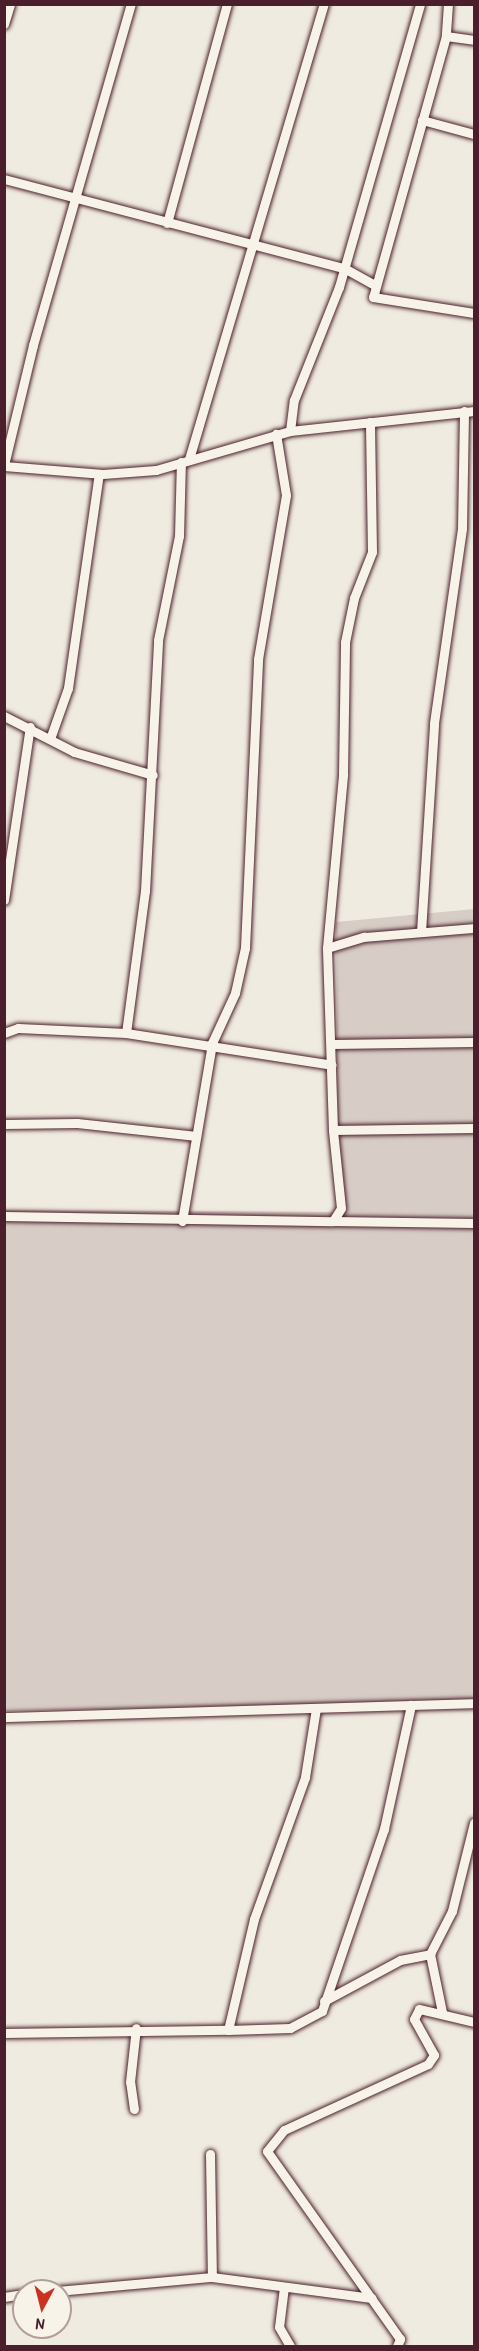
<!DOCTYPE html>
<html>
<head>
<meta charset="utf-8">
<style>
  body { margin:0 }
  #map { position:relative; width:479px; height:2351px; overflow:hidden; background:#f0ebe0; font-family:"Patrick Hand",sans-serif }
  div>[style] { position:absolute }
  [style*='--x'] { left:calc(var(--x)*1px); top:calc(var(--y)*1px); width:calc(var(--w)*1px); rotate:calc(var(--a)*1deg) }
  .green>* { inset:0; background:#d8cdc6 }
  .roads { filter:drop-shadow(0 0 2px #4a1f2b) drop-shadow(0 0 2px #4a1f2b) }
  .minor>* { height:9px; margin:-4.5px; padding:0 4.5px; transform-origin:4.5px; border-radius:4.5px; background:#f7f3e8 }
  span { translate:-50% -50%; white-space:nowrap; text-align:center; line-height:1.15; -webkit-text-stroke:4.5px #f7f3e8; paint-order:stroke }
  .frame { position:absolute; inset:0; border:6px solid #4a1f2b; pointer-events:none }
  .north { position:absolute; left:12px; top:2279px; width:60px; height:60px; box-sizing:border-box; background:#f7f3e8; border:2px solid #b29e9c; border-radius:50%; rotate:187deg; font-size:16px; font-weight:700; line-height:24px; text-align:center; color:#4a1f2b }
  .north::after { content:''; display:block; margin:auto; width:21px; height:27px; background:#c8321e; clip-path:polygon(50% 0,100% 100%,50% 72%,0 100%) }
</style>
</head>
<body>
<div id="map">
  <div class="green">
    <div style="clip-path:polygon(474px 909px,474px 1701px,5px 1711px,4px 1210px,339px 1212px,336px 922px)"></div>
  </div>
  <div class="roads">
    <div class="minor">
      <div style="--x:448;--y:4;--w:32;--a:94"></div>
      <div style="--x:446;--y:36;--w:271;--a:105.6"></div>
      <div style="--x:373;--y:297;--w:102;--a:9"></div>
      <div style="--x:4;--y:24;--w:21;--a:-73"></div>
      <div style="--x:446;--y:36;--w:28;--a:8"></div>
      <div style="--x:422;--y:120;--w:54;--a:15.1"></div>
      <div style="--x:4;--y:179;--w:351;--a:14.7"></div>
      <div style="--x:344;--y:268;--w:35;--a:29"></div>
      <div style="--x:167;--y:223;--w:227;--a:-74.7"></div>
      <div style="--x:290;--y:431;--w:31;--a:-83"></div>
      <div style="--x:294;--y:400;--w:122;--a:-68.3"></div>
      <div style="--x:339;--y:287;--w:294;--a:-74"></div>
      <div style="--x:189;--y:459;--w:475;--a:-73.5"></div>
      <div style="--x:4;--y:465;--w:123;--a:-76.4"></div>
      <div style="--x:33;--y:345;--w:355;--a:-74"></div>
      <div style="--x:4;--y:466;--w:99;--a:4.6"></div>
      <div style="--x:103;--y:474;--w:53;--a:-4.3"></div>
      <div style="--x:156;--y:470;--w:140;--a:-16.2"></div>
      <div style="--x:290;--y:431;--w:185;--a:-6.2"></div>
      <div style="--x:4;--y:716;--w:79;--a:27.2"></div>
      <div style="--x:74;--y:752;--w:82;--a:16.2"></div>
      <div style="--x:51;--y:736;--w:51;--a:-70.5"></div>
      <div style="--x:68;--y:688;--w:216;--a:-81.8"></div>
      <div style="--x:4;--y:900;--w:175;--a:-81.5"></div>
      <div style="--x:421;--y:932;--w:209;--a:-86.4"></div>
      <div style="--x:434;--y:723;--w:197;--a:-81.8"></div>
      <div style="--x:462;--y:528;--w:117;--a:-89"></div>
      <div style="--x:327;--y:948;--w:175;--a:-84.7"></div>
      <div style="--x:343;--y:774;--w:132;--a:-89.1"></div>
      <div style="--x:345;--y:642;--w:45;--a:-78.4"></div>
      <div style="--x:354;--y:598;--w:49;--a:-68.6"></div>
      <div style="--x:372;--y:552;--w:130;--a:-90.9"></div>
      <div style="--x:4;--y:1033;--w:15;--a:-20"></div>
      <div style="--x:18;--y:1028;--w:108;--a:2.7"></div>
      <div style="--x:126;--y:1033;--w:208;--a:8.8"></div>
      <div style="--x:126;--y:1033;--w:143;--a:-82.4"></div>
      <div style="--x:145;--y:891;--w:251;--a:-87"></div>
      <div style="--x:158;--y:640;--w:106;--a:-78.6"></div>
      <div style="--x:179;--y:536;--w:74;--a:-88.5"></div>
      <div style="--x:332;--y:1044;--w:142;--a:-0.8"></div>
      <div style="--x:4;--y:1124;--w:73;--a:-0.8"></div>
      <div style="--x:77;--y:1123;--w:120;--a:6.2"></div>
      <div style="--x:333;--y:1130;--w:141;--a:-0.8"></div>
      <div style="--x:4;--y:1216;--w:329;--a:0.9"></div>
      <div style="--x:333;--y:1221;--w:15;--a:-58"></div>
      <div style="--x:341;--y:1208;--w:78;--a:-95.9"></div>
      <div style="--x:333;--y:1130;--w:182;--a:-91.9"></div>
      <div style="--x:327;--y:948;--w:39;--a:-17"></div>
      <div style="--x:364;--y:937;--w:110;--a:-4.7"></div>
      <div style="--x:182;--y:1221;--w:181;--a:-80.4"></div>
      <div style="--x:212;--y:1043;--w:55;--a:-65.3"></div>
      <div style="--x:235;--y:993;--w:46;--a:-77.5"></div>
      <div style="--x:245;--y:948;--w:289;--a:-87.4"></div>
      <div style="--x:258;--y:659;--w:166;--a:-80.3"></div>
      <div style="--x:286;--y:495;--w:62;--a:-99.3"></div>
      <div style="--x:333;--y:1221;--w:141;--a:0.8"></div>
      <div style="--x:4;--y:1717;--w:470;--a:-1.7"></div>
      <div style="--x:324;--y:2001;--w:86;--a:-28.3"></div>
      <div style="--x:400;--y:1960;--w:31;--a:-11"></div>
      <div style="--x:442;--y:2012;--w:59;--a:-101.7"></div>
      <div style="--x:430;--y:1954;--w:48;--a:-62.9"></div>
      <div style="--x:452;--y:1911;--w:91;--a:-76"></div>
      <div style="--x:228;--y:2030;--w:62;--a:-1.8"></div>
      <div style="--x:290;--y:2028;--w:36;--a:-28"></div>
      <div style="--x:322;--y:2011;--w:192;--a:-71.2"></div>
      <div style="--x:384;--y:1829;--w:127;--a:-77.7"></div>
      <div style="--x:4;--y:2033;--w:224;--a:-0.8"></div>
      <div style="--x:228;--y:2030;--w:114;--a:-76.8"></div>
      <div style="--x:254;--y:1919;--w:151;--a:-70.2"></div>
      <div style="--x:305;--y:1777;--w:70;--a:-80.9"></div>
      <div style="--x:134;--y:2109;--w:27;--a:-98"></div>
      <div style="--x:130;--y:2082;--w:54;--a:-83.7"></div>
      <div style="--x:210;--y:2154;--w:123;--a:89.1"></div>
      <div style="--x:284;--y:2287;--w:40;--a:97.1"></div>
      <div style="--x:279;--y:2327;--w:22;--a:60"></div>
      <div style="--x:57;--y:2291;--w:156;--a:-5.2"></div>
      <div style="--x:212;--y:2277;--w:161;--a:7.5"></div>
      <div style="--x:4;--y:2297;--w:20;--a:-9"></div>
      <div style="--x:397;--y:2346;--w:8;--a:-67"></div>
      <div style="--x:400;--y:2339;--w:230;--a:-125.3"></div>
      <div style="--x:267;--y:2151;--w:27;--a:-51"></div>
      <div style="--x:284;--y:2130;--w:158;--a:-24.6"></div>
      <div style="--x:428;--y:2064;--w:11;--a:-56"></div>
      <div style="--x:434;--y:2055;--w:41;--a:-119.1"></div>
      <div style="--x:414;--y:2019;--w:11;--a:-63"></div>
      <div style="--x:419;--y:2009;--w:57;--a:13.3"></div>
    </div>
  </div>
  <div class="frame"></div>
  <div class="north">N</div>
</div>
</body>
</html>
